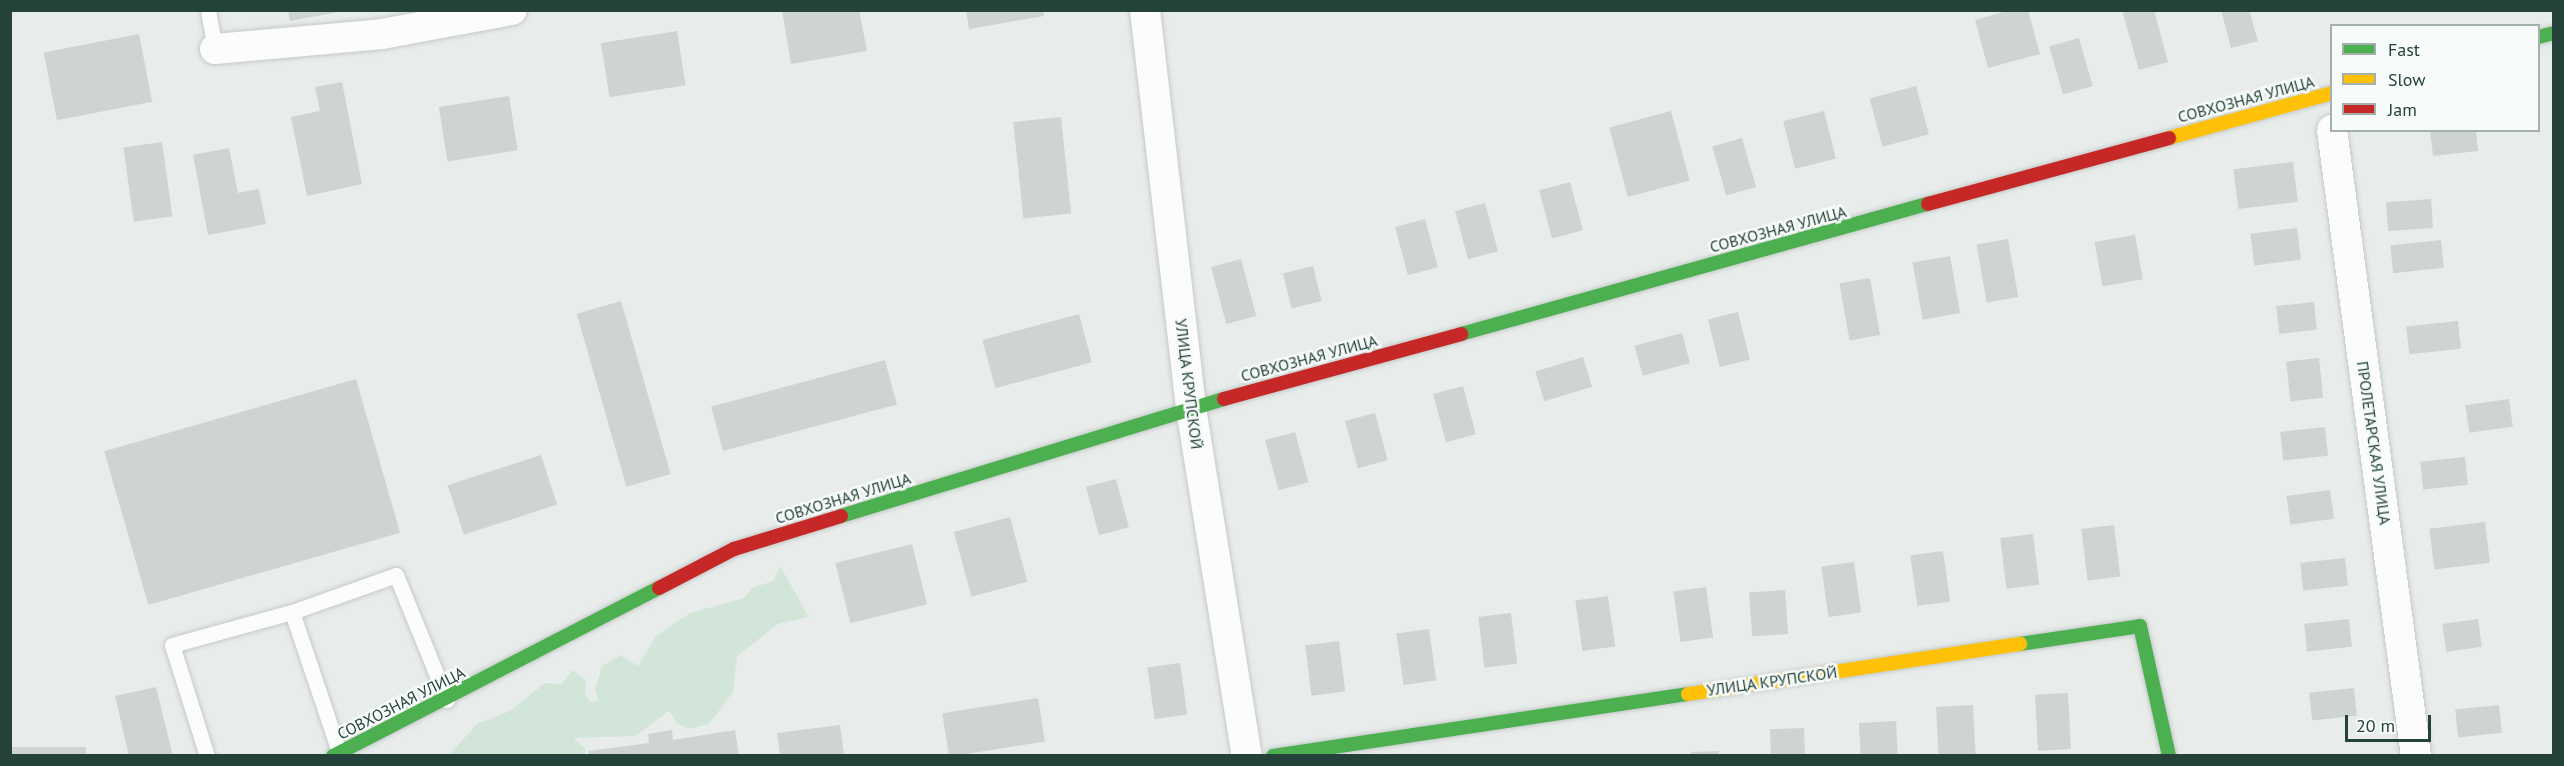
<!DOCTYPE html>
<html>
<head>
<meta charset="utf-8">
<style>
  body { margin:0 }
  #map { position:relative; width:2564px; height:766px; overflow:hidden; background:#e8edeb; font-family:"PT Sans",sans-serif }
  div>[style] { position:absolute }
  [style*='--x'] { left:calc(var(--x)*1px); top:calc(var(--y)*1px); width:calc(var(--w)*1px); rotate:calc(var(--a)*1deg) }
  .green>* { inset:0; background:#d1e6d8 }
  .building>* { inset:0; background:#cfd4d2; transform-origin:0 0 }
  .roads { filter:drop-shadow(0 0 2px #c5cac8) drop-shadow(0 0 2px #c5cac8) }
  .lane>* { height:15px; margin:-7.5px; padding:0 7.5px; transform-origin:7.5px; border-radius:7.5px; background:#fcfcfc }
  .street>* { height:30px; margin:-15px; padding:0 15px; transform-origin:15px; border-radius:15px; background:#fcfcfc }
  .fast>* { height:14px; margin:-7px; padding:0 7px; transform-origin:7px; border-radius:7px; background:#4caf50 }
  .slow>* { height:14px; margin:-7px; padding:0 7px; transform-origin:7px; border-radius:7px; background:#ffc107 }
  .jam>* { height:14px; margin:-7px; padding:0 7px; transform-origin:7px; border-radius:7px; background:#c62828 }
  span { translate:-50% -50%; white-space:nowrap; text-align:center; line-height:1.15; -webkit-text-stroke:5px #f7fbf9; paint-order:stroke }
  .street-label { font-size:16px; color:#24423a }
  .frame { position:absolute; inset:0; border:12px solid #24423a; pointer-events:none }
  .legend { position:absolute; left:2330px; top:24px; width:210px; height:108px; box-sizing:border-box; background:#f7fbf9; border:2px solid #a3b1ad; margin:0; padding:8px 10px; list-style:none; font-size:18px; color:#24423a }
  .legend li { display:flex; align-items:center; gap:12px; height:30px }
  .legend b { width:30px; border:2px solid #a3b1ad }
  .scale { position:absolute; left:2345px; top:715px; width:86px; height:27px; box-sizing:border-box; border:3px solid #24423a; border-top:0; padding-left:8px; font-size:18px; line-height:21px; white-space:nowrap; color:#24423a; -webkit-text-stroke:4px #f7fbf9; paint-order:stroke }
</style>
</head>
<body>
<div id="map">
  <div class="green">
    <div style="clip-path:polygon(780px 566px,809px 617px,778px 624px,737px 656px,733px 692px,709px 724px,688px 729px,677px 723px,669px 711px,635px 736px,573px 738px,586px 749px,584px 755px,449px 755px,477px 724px,510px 711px,545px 683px,561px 684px,573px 670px,586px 681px,585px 694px,591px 702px,598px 700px,595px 690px,602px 666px,621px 655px,638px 666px,656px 636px,690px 613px,744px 598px,752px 588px,773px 581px)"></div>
  </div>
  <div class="building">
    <div style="clip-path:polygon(288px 10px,338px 10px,338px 12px,290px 21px)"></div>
    <div style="clip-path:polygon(782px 10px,859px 10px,867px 51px,791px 64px)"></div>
    <div style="clip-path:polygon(966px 10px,1043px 10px,1044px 16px,969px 29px)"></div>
    <div style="clip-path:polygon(2010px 10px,2028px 10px,2040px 54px,1988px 68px,1975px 20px)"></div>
    <div style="clip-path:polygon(2122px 10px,2154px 10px,2168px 62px,2139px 70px)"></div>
    <div style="clip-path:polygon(2221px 10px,2249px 10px,2258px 41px,2231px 48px)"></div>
    <div style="left:677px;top:31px;width:55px;height:77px;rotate:81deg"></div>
    <div style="left:139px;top:34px;width:69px;height:97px;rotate:79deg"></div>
    <div style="left:2079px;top:38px;width:50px;height:31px;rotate:74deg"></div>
    <div style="clip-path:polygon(342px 82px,362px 184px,307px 196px,291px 117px,320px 111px,315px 87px)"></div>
    <div style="left:1916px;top:86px;width:50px;height:48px;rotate:75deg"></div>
    <div style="left:509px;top:96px;width:55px;height:71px;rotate:81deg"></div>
    <div style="left:1671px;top:111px;width:72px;height:64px;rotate:75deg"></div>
    <div style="left:1824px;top:111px;width:49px;height:42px;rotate:76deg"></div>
    <div style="left:1061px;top:117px;width:97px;height:48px;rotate:84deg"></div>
    <div style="clip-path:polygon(2430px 130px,2476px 130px,2478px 151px,2433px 156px)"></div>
    <div style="left:1742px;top:138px;width:51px;height:31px;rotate:74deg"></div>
    <div style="left:162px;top:142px;width:75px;height:39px;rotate:82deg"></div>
    <div style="clip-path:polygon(229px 148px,238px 193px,259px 189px,266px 224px,208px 235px,193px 155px)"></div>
    <div style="left:2293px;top:162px;width:40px;height:60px;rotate:83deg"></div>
    <div style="left:1570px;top:182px;width:50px;height:32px;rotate:75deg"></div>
    <div style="left:2431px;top:199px;width:29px;height:45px;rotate:86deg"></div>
    <div style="left:1485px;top:203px;width:50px;height:31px;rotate:75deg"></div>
    <div style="left:1425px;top:219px;width:50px;height:31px;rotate:75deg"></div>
    <div style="left:2297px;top:228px;width:32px;height:47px;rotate:83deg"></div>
    <div style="left:2135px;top:235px;width:45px;height:41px;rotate:80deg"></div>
    <div style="left:2008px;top:239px;width:59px;height:32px;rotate:80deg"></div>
    <div style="left:2441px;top:240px;width:28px;height:51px;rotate:84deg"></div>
    <div style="left:1950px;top:256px;width:58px;height:38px;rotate:80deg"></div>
    <div style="left:1241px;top:259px;width:59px;height:31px;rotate:75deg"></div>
    <div style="left:1313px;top:266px;width:36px;height:31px;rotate:76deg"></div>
    <div style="left:1870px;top:278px;width:58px;height:31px;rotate:80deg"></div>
    <div style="left:621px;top:301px;width:180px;height:46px;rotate:74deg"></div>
    <div style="left:2314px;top:302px;width:28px;height:38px;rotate:84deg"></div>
    <div style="left:1738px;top:312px;width:49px;height:31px;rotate:76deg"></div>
    <div style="left:1079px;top:314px;width:50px;height:100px;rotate:75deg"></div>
    <div style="left:2458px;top:321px;width:28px;height:52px;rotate:84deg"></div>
    <div style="left:1682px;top:333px;width:31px;height:49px;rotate:75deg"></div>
    <div style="left:1583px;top:357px;width:31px;height:50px;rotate:73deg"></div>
    <div style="left:2319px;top:358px;width:40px;height:33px;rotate:84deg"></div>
    <div style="left:885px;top:360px;width:46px;height:180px;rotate:75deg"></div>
    <div style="left:356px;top:379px;width:160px;height:262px;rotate:74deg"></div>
    <div style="left:1463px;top:386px;width:50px;height:31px;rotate:75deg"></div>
    <div style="left:2509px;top:399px;width:28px;height:44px;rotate:82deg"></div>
    <div style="left:1375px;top:413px;width:49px;height:31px;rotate:75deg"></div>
    <div style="left:2325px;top:427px;width:29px;height:45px;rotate:84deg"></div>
    <div style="left:1295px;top:432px;width:52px;height:31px;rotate:75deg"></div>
    <div style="left:541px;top:455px;width:52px;height:98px;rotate:72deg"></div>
    <div style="left:2465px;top:457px;width:28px;height:45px;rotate:84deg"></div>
    <div style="left:1116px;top:479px;width:50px;height:31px;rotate:75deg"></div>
    <div style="left:2330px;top:490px;width:29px;height:44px;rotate:82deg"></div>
    <div style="left:1010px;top:517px;width:67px;height:58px;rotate:75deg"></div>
    <div style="left:2485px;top:522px;width:41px;height:56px;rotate:83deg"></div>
    <div style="left:2114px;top:525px;width:52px;height:33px;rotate:83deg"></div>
    <div style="left:2033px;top:534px;width:51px;height:33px;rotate:83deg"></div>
    <div style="left:912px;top:544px;width:62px;height:79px;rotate:76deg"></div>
    <div style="left:1943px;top:551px;width:51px;height:33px;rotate:82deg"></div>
    <div style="left:2345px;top:558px;width:28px;height:45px;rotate:84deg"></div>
    <div style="left:1854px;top:562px;width:51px;height:33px;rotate:82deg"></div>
    <div style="left:1706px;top:587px;width:51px;height:33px;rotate:82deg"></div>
    <div style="left:1785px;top:590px;width:44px;height:36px;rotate:86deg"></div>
    <div style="left:1608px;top:596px;width:51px;height:33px;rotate:82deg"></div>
    <div style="left:1511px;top:613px;width:51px;height:33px;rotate:83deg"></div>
    <div style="left:2349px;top:619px;width:28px;height:45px;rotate:84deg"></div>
    <div style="left:2478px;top:619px;width:28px;height:36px;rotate:82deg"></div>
    <div style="left:1429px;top:629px;width:52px;height:33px;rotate:82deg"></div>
    <div style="left:1339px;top:641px;width:51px;height:34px;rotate:83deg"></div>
    <div style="left:1180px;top:663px;width:52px;height:33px;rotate:82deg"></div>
    <div style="clip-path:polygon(156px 687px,173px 756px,129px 756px,115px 696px)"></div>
    <div style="left:2354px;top:688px;width:28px;height:45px;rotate:84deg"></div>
    <div style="left:2068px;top:693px;width:56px;height:33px;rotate:87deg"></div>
    <div style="left:1038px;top:698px;width:44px;height:97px;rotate:81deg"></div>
    <div style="left:1973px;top:705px;width:51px;height:37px;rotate:87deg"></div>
    <div style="left:2499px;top:705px;width:28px;height:44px;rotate:84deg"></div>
    <div style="left:1896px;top:721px;width:35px;height:37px;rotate:87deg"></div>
    <div style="clip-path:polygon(840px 725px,844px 756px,780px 756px,777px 733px)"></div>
    <div style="left:1804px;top:728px;width:28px;height:34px;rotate:88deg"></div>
    <div style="clip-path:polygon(672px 730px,673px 740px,735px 730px,739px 756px,589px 756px,588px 751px,649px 743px,648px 734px)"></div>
    <div style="left:10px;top:747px;width:76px;height:9px"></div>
    <div style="clip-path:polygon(1719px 751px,1719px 756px,1691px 756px,1691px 752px)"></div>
  </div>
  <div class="roads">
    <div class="lane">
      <div style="--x:208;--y:10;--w:40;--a:80"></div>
      <div style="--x:292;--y:612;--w:148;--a:71.4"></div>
      <div style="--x:207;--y:756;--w:116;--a:-107.5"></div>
      <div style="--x:172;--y:645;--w:124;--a:-15.4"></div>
      <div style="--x:292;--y:612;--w:110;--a:-19.6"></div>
      <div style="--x:396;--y:575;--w:135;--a:67.8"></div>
    </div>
    <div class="street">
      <div style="--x:1145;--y:10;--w:401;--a:83.4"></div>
      <div style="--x:1191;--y:408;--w:352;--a:80.9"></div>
      <div style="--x:215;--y:49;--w:168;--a:-5.1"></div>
      <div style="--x:382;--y:34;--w:132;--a:-10.5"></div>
      <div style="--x:2332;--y:130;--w:632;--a:82.36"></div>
    </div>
    <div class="fast">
      <div style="--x:2538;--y:37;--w:16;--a:-14"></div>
      <div style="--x:1461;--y:334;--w:485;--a:-15.6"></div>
      <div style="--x:841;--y:516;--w:400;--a:-17"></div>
      <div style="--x:2020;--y:644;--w:121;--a:-8.5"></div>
      <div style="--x:2140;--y:626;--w:133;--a:77.4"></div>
      <div style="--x:333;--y:756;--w:367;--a:-27.3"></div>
      <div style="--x:1273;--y:756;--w:420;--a:-8.5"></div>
    </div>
    <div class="slow">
      <div style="--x:2169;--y:138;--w:169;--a:-15.4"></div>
      <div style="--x:1688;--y:694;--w:336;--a:-8.6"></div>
    </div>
    <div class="jam">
      <div style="--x:1928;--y:204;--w:250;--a:-15.3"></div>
      <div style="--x:1224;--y:399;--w:246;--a:-15.3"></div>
      <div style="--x:659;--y:588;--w:85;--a:-27.5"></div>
      <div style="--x:734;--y:549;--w:112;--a:-17.1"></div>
    </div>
  </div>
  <div class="street-label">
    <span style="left:2246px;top:99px;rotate:-15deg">СОВХОЗНАЯ УЛИЦА</span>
    <span style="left:1778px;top:229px;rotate:-15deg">СОВХОЗНАЯ УЛИЦА</span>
    <span style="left:1309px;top:358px;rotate:-15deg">СОВХОЗНАЯ УЛИЦА</span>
    <span style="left:1189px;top:384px;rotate:83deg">УЛИЦА КРУПСКОЙ</span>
    <span style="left:2374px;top:443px;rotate:82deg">ПРОЛЕТАРСКАЯ УЛИЦА</span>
    <span style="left:843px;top:498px;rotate:-17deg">СОВХОЗНАЯ УЛИЦА</span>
    <span style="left:1772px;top:681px;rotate:-8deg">УЛИЦА КРУПСКОЙ</span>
    <span style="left:401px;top:703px;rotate:-27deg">СОВХОЗНАЯ УЛИЦА</span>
  </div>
  <div class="frame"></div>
  <ul class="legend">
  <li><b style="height:8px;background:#4caf50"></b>Fast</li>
  <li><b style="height:8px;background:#ffc107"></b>Slow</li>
  <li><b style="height:8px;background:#c62828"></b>Jam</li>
  </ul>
  <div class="scale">20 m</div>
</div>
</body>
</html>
